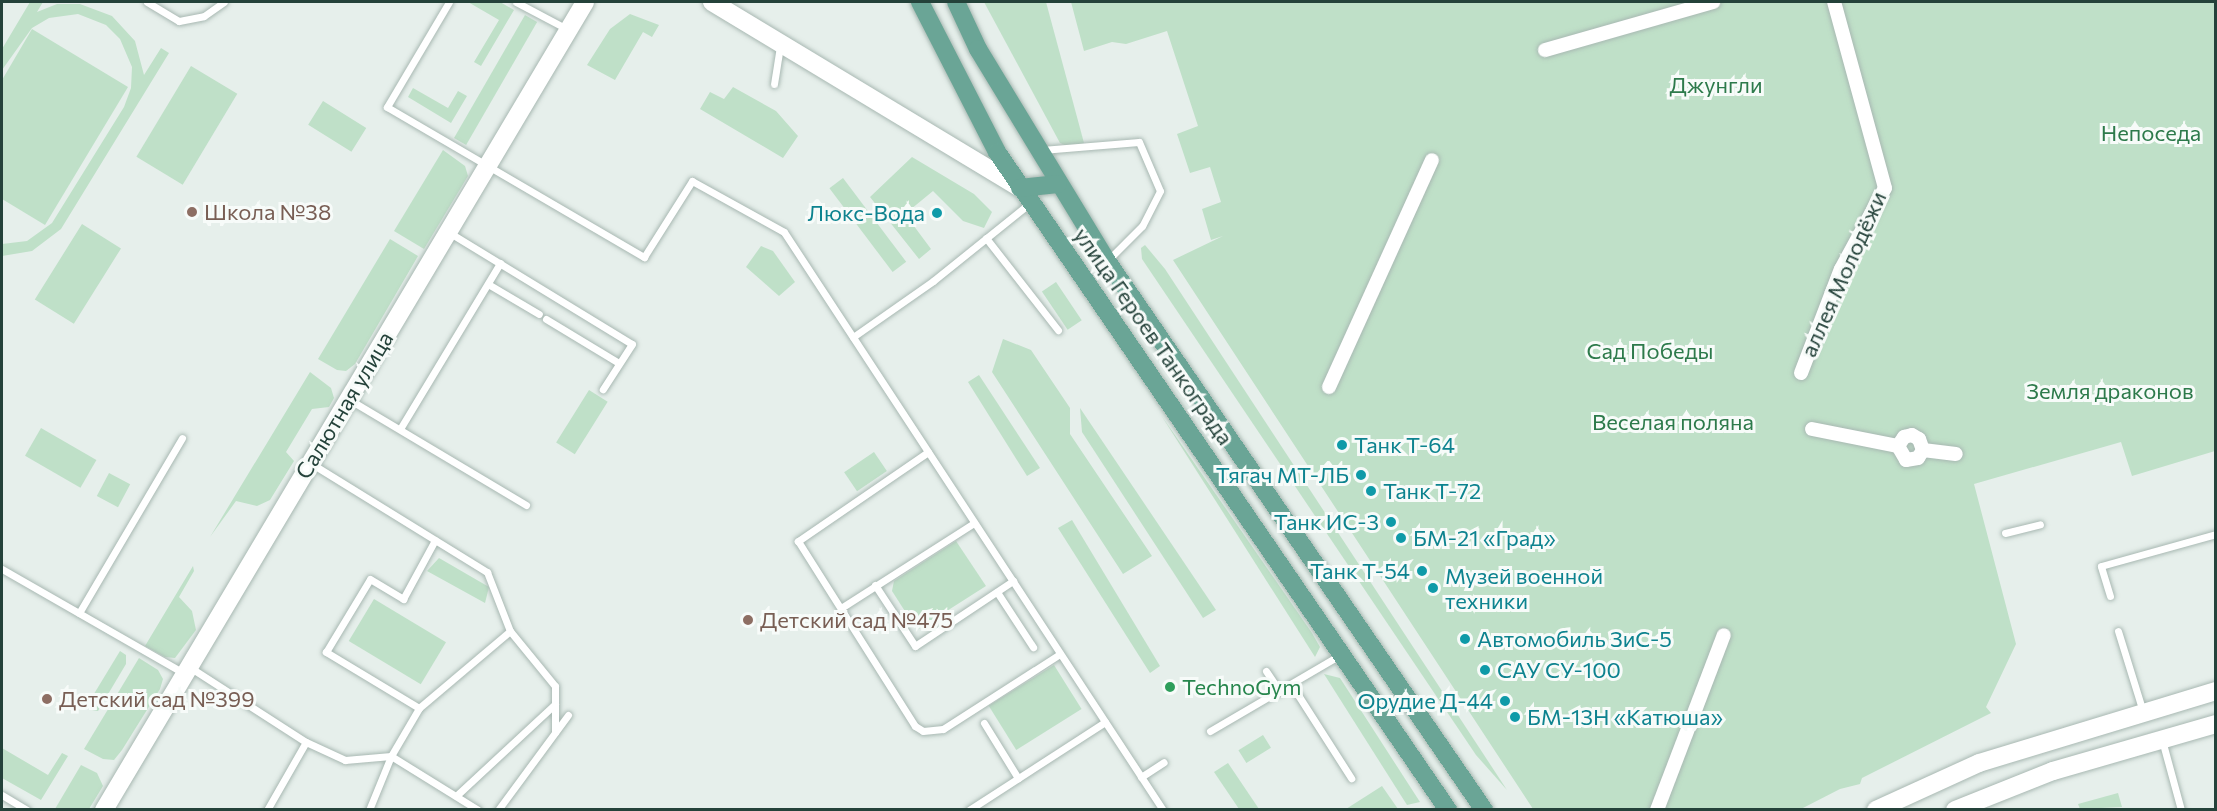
<!DOCTYPE html>
<html>
<head>
<meta charset="utf-8">
<style>
  body { margin:0 }
  #map { position:relative; width:2217px; height:811px; overflow:hidden; background:#e6efeb; font-family:Commissioner,sans-serif }
  div>[style] { position:absolute }
  [style*='--x'] { left:calc(var(--x)*1px); top:calc(var(--y)*1px); width:calc(var(--w)*1px); rotate:calc(var(--a)*1deg) }
  .green>* { inset:0; background:#bfe0c8; transform-origin:0 0 }
  .roads { filter:drop-shadow(0 0 2px #a8b8b2) drop-shadow(0 0 2px #a8b8b2) }
  .lane>* { height:7px; margin:-3.5px; padding:0 3.5px; transform-origin:3.5px; border-radius:3.5px; background:#fff }
  .street>* { height:14px; margin:-7px; padding:0 7px; transform-origin:7px; border-radius:7px; background:#fff }
  .secondary>* { height:18px; margin:-9px; padding:0 9px; transform-origin:9px; border-radius:9px; background:#fff }
  .primary>* { height:18px; margin:-9px; padding:0 9px; transform-origin:9px; border-radius:9px; background:#6aa596 }
  .dots>* { width:16px; height:16px; translate:-50% -50%; box-sizing:border-box; border:3px solid #f7fbf9; border-radius:50% }
  span { translate:-50% -50%; white-space:nowrap; text-align:center; line-height:1.15; -webkit-text-stroke:6px #f7fbf9; paint-order:stroke }
  .park-label { font-size:22px; color:#2d7a4b }
  .education-label { font-size:22px; color:#785e54 }
  .left { translate:0 -50%; text-align:left }
  .culture-label { font-size:22px; color:#0d838f }
  .right { translate:-100% -50%; text-align:right }
  .street-label { font-size:22px; color:#24423a }
  .leisure-label { font-size:22px; color:#27864d }
  .frame { position:absolute; inset:0; border:3px solid #24423a; pointer-events:none }
</style>
</head>
<body>
<div id="map">
  <div class="green">
    <div style="clip-path:polygon(30px 2px,43px 2px,37px 12px,57px 4px,80px 4px,112px 16px,135px 41px,144px 75px,161px 48px,169px 53px,61px 229px,32px 251px,2px 256px,2px 244px,27px 241px,52px 223px,124px 107px,131px 88px,132px 67px,120px 39px,106px 25px,78px 14px,49px 18px,32px 28px,2px 70px,2px 49px)"></div>
    <div style="clip-path:polygon(468px 2px,500px 2px,514px 10px,481px 66px,474px 62px,499px 20px)"></div>
    <div style="clip-path:polygon(984px 2px,1046px 2px,1084px 143px,1074px 149px,1060px 143px)"></div>
    <div style="clip-path:polygon(1071px 2px,2215px 2px,2215px 451px,2132px 476px,2121px 442px,1974px 484px,2016px 644px,1986px 707px,1991px 713px,1862px 778px,1860px 784px,1840px 789px,1801px 809px,1533px 809px,1173px 260px,1223px 236px,1211px 240px,1202px 209px,1221px 202px,1210px 167px,1190px 173px,1177px 134px,1198px 126px,1167px 31px,1126px 44px,1112px 42px,1084px 51px)"></div>
    <div style="clip-path:polygon(630px 14px,659px 25px,652px 37px,643px 32px,615px 80px,587px 65px,610px 29px)"></div>
    <div style="left:525px;top:15px;width:14px;height:142px;rotate:30deg"></div>
    <div style="clip-path:polygon(32px 29px,128px 87px,45px 225px,2px 199px,2px 80px)"></div>
    <div style="left:191px;top:66px;width:54px;height:106px;rotate:31deg"></div>
    <div style="clip-path:polygon(733px 87px,776px 111px,798px 136px,783px 158px,700px 109px,710px 92px,724px 99px)"></div>
    <div style="clip-path:polygon(413px 88px,448px 108px,458px 91px,467px 96px,451px 123px,408px 97px)"></div>
    <div style="left:323px;top:101px;width:51px;height:28px;rotate:32deg"></div>
    <div style="clip-path:polygon(443px 150px,465px 166px,468px 176px,424px 249px,394px 231px)"></div>
    <div style="clip-path:polygon(912px 157px,974px 194px,992px 212px,984px 228px,963px 221px,933px 191px,905px 214px,931px 249px,919px 259px,870px 197px)"></div>
    <div style="left:843px;top:178px;width:105px;height:17px;rotate:53deg"></div>
    <div style="left:82px;top:224px;width:46px;height:89px;rotate:32deg"></div>
    <div style="clip-path:polygon(390px 239px,418px 256px,355px 364px,346px 371px,337px 370px,318px 359px)"></div>
    <div style="clip-path:polygon(1145px 245px,1165px 269px,1507px 790px,1476px 755px,1142px 259px,1141px 248px)"></div>
    <div style="clip-path:polygon(761px 246px,773px 251px,795px 282px,779px 296px,746px 267px)"></div>
    <div style="left:1056px;top:282px;width:46px;height:17px;rotate:56deg"></div>
    <div style="clip-path:polygon(1003px 339px,1031px 350px,1070px 408px,1070px 434px,1152px 556px,1123px 574px,992px 372px)"></div>
    <div style="clip-path:polygon(310px 372px,331px 388px,334px 398px,329px 407px,312px 409px,286px 452px,294px 461px,270px 500px,257px 506px,236px 501px,210px 537px)"></div>
    <div style="clip-path:polygon(979px 375px,1040px 468px,1027px 476px,968px 382px)"></div>
    <div style="left:589px;top:390px;width:22px;height:62px;rotate:32deg"></div>
    <div style="clip-path:polygon(1080px 408px,1216px 610px,1203px 618px,1082px 432px)"></div>
    <div style="clip-path:polygon(1161px 415px,1312px 633px,1320px 647px,1315px 657px)"></div>
    <div style="left:41px;top:428px;width:64px;height:32px;rotate:30deg"></div>
    <div style="left:874px;top:452px;width:23px;height:36px;rotate:56deg"></div>
    <div style="left:109px;top:473px;width:24px;height:26px;rotate:28deg"></div>
    <div style="clip-path:polygon(1072px 520px,1160px 666px,1150px 673px,1058px 528px)"></div>
    <div style="clip-path:polygon(956px 541px,986px 586px,917px 630px,892px 591px,894px 581px)"></div>
    <div style="clip-path:polygon(439px 558px,489px 587px,485px 603px,427px 571px)"></div>
    <div style="clip-path:polygon(193px 566px,194px 571px,179px 597px,192px 611px,196px 630px,175px 658px,165px 657px,145px 646px)"></div>
    <div style="left:374px;top:599px;width:84px;height:49px;rotate:31deg"></div>
    <div style="clip-path:polygon(120px 651px,126px 655px,126px 664px,98px 711px,92px 710px,86px 707px)"></div>
    <div style="clip-path:polygon(139px 658px,158px 670px,163px 679px,160px 689px,122px 750px,114px 760px,103px 759px,84px 749px)"></div>
    <div style="left:1054px;top:665px;width:52px;height:77px;rotate:58deg"></div>
    <div style="clip-path:polygon(1324px 674px,1340px 678px,1420px 802px,1407px 805px)"></div>
    <div style="left:1263px;top:735px;width:15px;height:29px;rotate:58deg"></div>
    <div style="clip-path:polygon(2px 748px,48px 775px,62px 753px,68px 756px,41px 800px,2px 778px)"></div>
    <div style="clip-path:polygon(1228px 763px,1259px 809px,1239px 809px,1214px 772px)"></div>
    <div style="clip-path:polygon(81px 765px,97px 773px,103px 786px,89px 809px,55px 809px)"></div>
    <div style="clip-path:polygon(1382px 786px,1398px 809px,1346px 809px)"></div>
    <div style="clip-path:polygon(2118px 793px,2122px 807px,2080px 809px,2078px 804px)"></div>
  </div>
  <div class="roads">
    <div class="lane">
      <div style="--x:147;--y:2;--w:37;--a:31"></div>
      <div style="--x:179;--y:21;--w:25;--a:-11"></div>
      <div style="--x:204;--y:16;--w:24;--a:-35"></div>
      <div style="--x:449;--y:2;--w:122;--a:120.6"></div>
      <div style="--x:387;--y:107;--w:298;--a:30.3"></div>
      <div style="--x:644;--y:257;--w:90;--a:-57.7"></div>
      <div style="--x:692;--y:181;--w:105;--a:29"></div>
      <div style="--x:784;--y:232;--w:691;--a:56.75"></div>
      <div style="--x:516;--y:2;--w:58;--a:27.9"></div>
      <div style="--x:774;--y:84;--w:39;--a:-81"></div>
      <div style="--x:1042;--y:150;--w:97;--a:-4.7"></div>
      <div style="--x:1139;--y:142;--w:53;--a:66.8"></div>
      <div style="--x:1160;--y:191;--w:39;--a:117"></div>
      <div style="--x:1142;--y:226;--w:47;--a:135"></div>
      <div style="--x:450;--y:233;--w:213;--a:31.4"></div>
      <div style="--x:632;--y:344;--w:54;--a:122.8"></div>
      <div style="--x:986;--y:238;--w:117;--a:52"></div>
      <div style="--x:488;--y:284;--w:59;--a:30.5"></div>
      <div style="--x:546;--y:319;--w:85;--a:31.1"></div>
      <div style="--x:853;--y:337;--w:98;--a:-35"></div>
      <div style="--x:933;--y:281;--w:124;--a:-38.8"></div>
      <div style="--x:350;--y:400;--w:205;--a:30.8"></div>
      <div style="--x:400;--y:429;--w:194;--a:-58.9"></div>
      <div style="--x:928;--y:452;--w:158;--a:145.6"></div>
      <div style="--x:798;--y:541;--w:219;--a:57.7"></div>
      <div style="--x:915;--y:726;--w:9;--a:32"></div>
      <div style="--x:923;--y:731;--w:20;--a:-6"></div>
      <div style="--x:943;--y:729;--w:139;--a:-32.7"></div>
      <div style="--x:312;--y:464;--w:206;--a:31.7"></div>
      <div style="--x:487;--y:572;--w:63;--a:68.7"></div>
      <div style="--x:510;--y:631;--w:71;--a:50.7"></div>
      <div style="--x:555;--y:686;--w:18;--a:90"></div>
      <div style="--x:555;--y:704;--w:135;--a:137.1"></div>
      <div style="--x:2005;--y:533;--w:36;--a:-14"></div>
      <div style="--x:2;--y:569;--w:211;--a:29.8"></div>
      <div style="--x:875;--y:585;--w:73;--a:56.7"></div>
      <div style="--x:915;--y:646;--w:118;--a:-33.6"></div>
      <div style="--x:997;--y:592;--w:66;--a:56.8"></div>
      <div style="--x:2110;--y:596;--w:31;--a:-107"></div>
      <div style="--x:2101;--y:566;--w:119;--a:-15.5"></div>
      <div style="--x:841;--y:608;--w:158;--a:-32.6"></div>
      <div style="--x:79;--y:613;--w:203;--a:-59.5"></div>
      <div style="--x:2118;--y:631;--w:85;--a:72.8"></div>
      <div style="--x:191;--y:668;--w:137;--a:32.8"></div>
      <div style="--x:306;--y:742;--w:43;--a:24.8"></div>
      <div style="--x:345;--y:760;--w:46;--a:-5"></div>
      <div style="--x:391;--y:756;--w:102;--a:31.8"></div>
      <div style="--x:1266;--y:671;--w:25;--a:56"></div>
      <div style="--x:1291;--y:684;--w:112;--a:57.4"></div>
      <div style="--x:419;--y:708;--w:109;--a:-148.9"></div>
      <div style="--x:326;--y:652;--w:85;--a:-58.9"></div>
      <div style="--x:370;--y:579;--w:39;--a:31"></div>
      <div style="--x:403;--y:599;--w:67;--a:-61.5"></div>
      <div style="--x:984;--y:723;--w:65;--a:58.3"></div>
      <div style="--x:1210;--y:731;--w:151;--a:-30.3"></div>
      <div style="--x:555;--y:732;--w:28;--a:-90"></div>
      <div style="--x:2162;--y:740;--w:73;--a:74.8"></div>
      <div style="--x:1141;--y:777;--w:27;--a:-33"></div>
      <div style="--x:2;--y:795;--w:29;--a:31"></div>
      <div style="--x:267;--y:810;--w:78;--a:-60.2"></div>
      <div style="--x:369;--y:810;--w:58;--a:-67.8"></div>
      <div style="--x:391;--y:756;--w:56;--a:-59.7"></div>
      <div style="--x:419;--y:708;--w:119;--a:-40.2"></div>
      <div style="--x:498;--y:810;--w:118;--a:-53.6"></div>
      <div style="--x:969;--y:810;--w:162;--a:-32.9"></div>
    </div>
    <div class="street">
      <div style="--x:1545;--y:50;--w:175;--a:-15.9"></div>
      <div style="--x:1801;--y:373;--w:111;--a:-69"></div>
      <div style="--x:1841;--y:269;--w:92;--a:-61.5"></div>
      <div style="--x:1885;--y:188;--w:193;--a:-105.3"></div>
      <div style="--x:1329;--y:387;--w:249;--a:-65.6"></div>
      <div style="--x:1812;--y:429;--w:88;--a:11.2"></div>
      <div style="--x:1898;--y:446;--w:11;--a:-56"></div>
      <div style="--x:1904;--y:437;--w:8;--a:-14"></div>
      <div style="--x:1912;--y:435;--w:8;--a:30"></div>
      <div style="--x:1919;--y:439;--w:12;--a:70"></div>
      <div style="--x:1923;--y:450;--w:33;--a:7"></div>
      <div style="--x:1898;--y:446;--w:16;--a:60"></div>
      <div style="--x:1906;--y:460;--w:12;--a:-9"></div>
      <div style="--x:1918;--y:458;--w:9;--a:-58"></div>
      <div style="--x:1657;--y:810;--w:187;--a:-69.1"></div>
    </div>
    <div class="secondary">
      <div style="--x:712;--y:2;--w:360;--a:31.1"></div>
      <div style="--x:104;--y:810;--w:940;--a:-59.23"></div>
      <div style="--x:1876;--y:810;--w:113;--a:-24.5"></div>
      <div style="--x:1979;--y:763;--w:248;--a:-16.9"></div>
      <div style="--x:1955;--y:810;--w:105;--a:-21.7"></div>
      <div style="--x:2053;--y:771;--w:170;--a:-16.1"></div>
    </div>
    <div class="primary">
      <div style="--x:920;--y:2;--w:169;--a:62.8"></div>
      <div style="--x:997;--y:152;--w:798;--a:55.57"></div>
      <div style="--x:956;--y:2;--w:52;--a:64.9"></div>
      <div style="--x:978;--y:49;--w:248;--a:58.7"></div>
      <div style="--x:1107;--y:261;--w:666;--a:55.52"></div>
      <div style="--x:1020;--y:188;--w:38;--a:-6"></div>
    </div>
  </div>
  <div class="dots">
    <div style="left:192px;top:212px;background:#8d6e63"></div>
    <div style="left:937px;top:213px;background:#0f9aa8"></div>
    <div style="left:1342px;top:445px;background:#0f9aa8"></div>
    <div style="left:1361px;top:475px;background:#0f9aa8"></div>
    <div style="left:1371px;top:491px;background:#0f9aa8"></div>
    <div style="left:1391px;top:522px;background:#0f9aa8"></div>
    <div style="left:1401px;top:538px;background:#0f9aa8"></div>
    <div style="left:1422px;top:571px;background:#0f9aa8"></div>
    <div style="left:1433px;top:588px;background:#0f9aa8"></div>
    <div style="left:748px;top:620px;background:#8d6e63"></div>
    <div style="left:1465px;top:639px;background:#0f9aa8"></div>
    <div style="left:1485px;top:670px;background:#0f9aa8"></div>
    <div style="left:1170px;top:687px;background:#2e9e5b"></div>
    <div style="left:47px;top:699px;background:#8d6e63"></div>
    <div style="left:1505px;top:701px;background:#0f9aa8"></div>
    <div style="left:1515px;top:717px;background:#0f9aa8"></div>
  </div>
  <div class="park-label">
    <span style="left:1716px;top:85px">Джунгли</span>
    <span style="left:2151px;top:133px">Непоседа</span>
    <span style="left:1650px;top:351px">Сад Победы</span>
    <span style="left:2110px;top:391px">Земля драконов</span>
    <span style="left:1673px;top:422px">Веселая поляна</span>
  </div>
  <div class="education-label">
    <span class="left" style="left:204px;top:212px">Школа №38</span>
    <span class="left" style="left:760px;top:620px">Детский сад №475</span>
    <span class="left" style="left:59px;top:699px">Детский сад №399</span>
  </div>
  <div class="culture-label">
    <span class="right" style="left:925px;top:213px">Люкс-Вода</span>
    <span class="left" style="left:1354px;top:445px">Танк Т-64</span>
    <span class="right" style="left:1349px;top:475px">Тягач МТ-ЛБ</span>
    <span class="left" style="left:1383px;top:491px">Танк Т-72</span>
    <span class="right" style="left:1379px;top:522px">Танк ИС-3</span>
    <span class="left" style="left:1413px;top:538px">БМ-21 «Град»</span>
    <span class="right" style="left:1410px;top:571px">Танк Т-54</span>
    <span class="left" style="left:1445px;top:588px">Музей военной<br>техники</span>
    <span class="left" style="left:1477px;top:639px">Автомобиль ЗиС-5</span>
    <span class="left" style="left:1497px;top:670px">САУ СУ-100</span>
    <span class="right" style="left:1493px;top:701px">Орудие Д-44</span>
    <span class="left" style="left:1527px;top:717px">БМ-13Н «Катюша»</span>
  </div>
  <div class="street-label">
    <span style="left:1843px;top:274px;rotate:-66deg">аллея Молодёжи</span>
    <span style="left:1154px;top:336px;rotate:55deg">улица Героев Танкограда</span>
    <span style="left:344px;top:405px;rotate:-59deg">Салютная улица</span>
  </div>
  <div class="leisure-label">
    <span class="left" style="left:1182px;top:687px">TechnoGym</span>
  </div>
  <div class="frame"></div>
</div>
</body>
</html>
